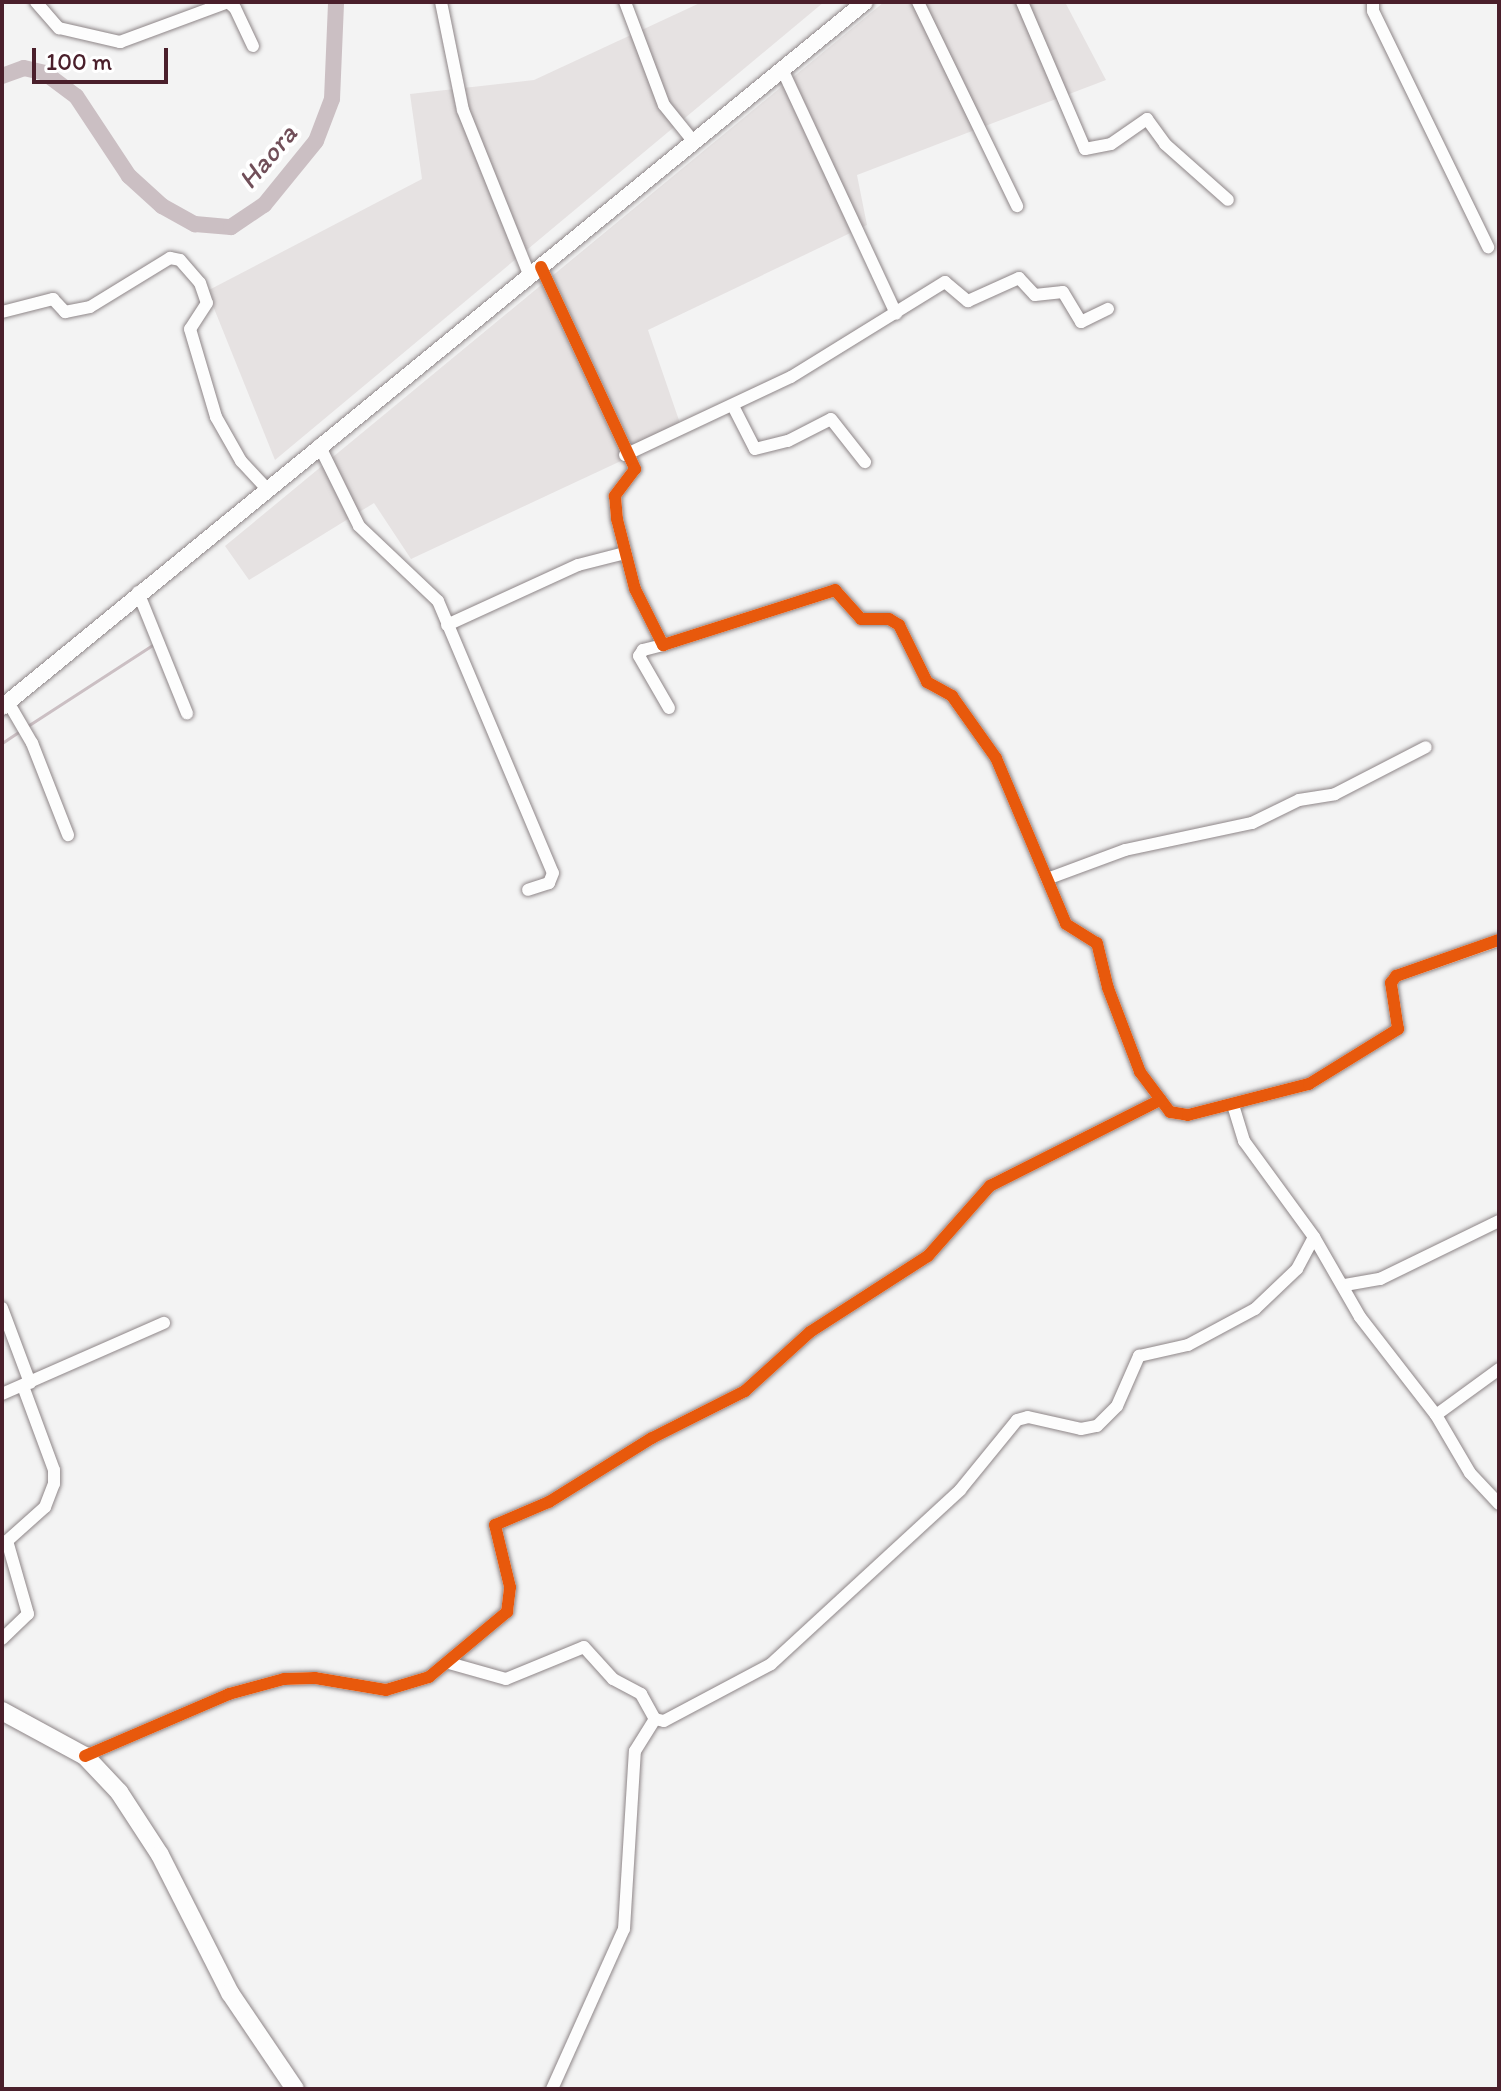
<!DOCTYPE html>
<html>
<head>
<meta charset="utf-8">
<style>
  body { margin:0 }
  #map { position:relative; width:1501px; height:2091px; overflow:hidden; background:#f3f3f3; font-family:Itim,sans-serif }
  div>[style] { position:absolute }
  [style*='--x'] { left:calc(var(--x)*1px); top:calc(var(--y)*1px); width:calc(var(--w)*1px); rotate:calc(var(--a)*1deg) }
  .built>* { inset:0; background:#e6e2e2 }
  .stream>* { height:3px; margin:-1.5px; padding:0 1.5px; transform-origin:1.5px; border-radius:1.5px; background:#cbbfc3 }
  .river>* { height:16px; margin:-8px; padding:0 8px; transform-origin:8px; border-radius:8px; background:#cbbfc3 }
  .roads { filter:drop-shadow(0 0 2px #8e8688) drop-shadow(0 0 2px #8e8688) }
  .minor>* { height:12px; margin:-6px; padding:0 6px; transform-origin:6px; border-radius:6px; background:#fdfdfd }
  .major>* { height:16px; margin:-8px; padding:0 8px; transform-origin:8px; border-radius:8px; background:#fdfdfd }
  .highway>* { height:18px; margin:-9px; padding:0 9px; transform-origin:9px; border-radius:9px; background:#fdfdfd }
  .cycleway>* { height:12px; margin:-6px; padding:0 6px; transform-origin:6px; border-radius:6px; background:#e8590c }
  span { translate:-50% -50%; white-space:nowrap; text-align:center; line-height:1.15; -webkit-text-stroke:8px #fff; paint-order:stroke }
  .water-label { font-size:28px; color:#714f59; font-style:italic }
  .frame { position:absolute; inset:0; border:4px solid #4a1f2b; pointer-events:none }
  .scale { position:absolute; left:32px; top:48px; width:136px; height:36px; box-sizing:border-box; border:4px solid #4a1f2b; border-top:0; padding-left:10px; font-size:24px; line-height:28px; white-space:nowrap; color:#4a1f2b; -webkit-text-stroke:6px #fff; paint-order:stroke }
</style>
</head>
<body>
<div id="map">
  <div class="built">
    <div style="clip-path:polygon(702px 2px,824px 2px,275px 460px,207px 291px,422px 179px,410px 94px,534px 80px)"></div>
    <div style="clip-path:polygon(884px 2px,1065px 2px,1106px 80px,857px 175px,867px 225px,648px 330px,683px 432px,411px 559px,374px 503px,249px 580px,225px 546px)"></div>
  </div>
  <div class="stream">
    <div style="--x:26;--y:727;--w:153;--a:-33"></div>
    <div style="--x:2;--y:743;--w:22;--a:-34"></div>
  </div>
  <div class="river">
    <div style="--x:2;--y:76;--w:23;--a:-20"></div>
    <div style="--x:24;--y:68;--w:22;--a:13"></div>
    <div style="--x:45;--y:73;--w:39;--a:37"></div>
    <div style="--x:76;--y:96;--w:96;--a:56.5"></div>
    <div style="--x:129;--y:176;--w:45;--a:42.3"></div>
    <div style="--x:162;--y:206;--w:38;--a:29"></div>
    <div style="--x:195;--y:224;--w:36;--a:5"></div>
    <div style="--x:231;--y:227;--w:40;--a:-34"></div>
    <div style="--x:264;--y:205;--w:82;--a:-50.9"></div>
    <div style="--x:316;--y:141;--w:45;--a:-69.1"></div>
    <div style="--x:332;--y:99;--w:97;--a:-87.6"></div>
  </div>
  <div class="roads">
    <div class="minor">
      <div style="--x:36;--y:2;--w:35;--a:49"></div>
      <div style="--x:59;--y:28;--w:63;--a:12.9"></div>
      <div style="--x:120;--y:42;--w:115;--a:-20.3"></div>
      <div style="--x:228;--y:2;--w:9;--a:41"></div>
      <div style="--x:235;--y:8;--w:42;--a:64.7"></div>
      <div style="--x:441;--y:2;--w:110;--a:78.5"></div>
      <div style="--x:463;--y:110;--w:180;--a:68.1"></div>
      <div style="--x:625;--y:2;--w:110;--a:69.3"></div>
      <div style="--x:664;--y:105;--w:46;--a:51.1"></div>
      <div style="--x:918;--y:2;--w:227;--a:64.1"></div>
      <div style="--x:1022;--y:2;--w:160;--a:66.8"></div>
      <div style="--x:1085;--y:149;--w:26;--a:-11"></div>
      <div style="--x:1111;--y:144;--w:44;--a:-34.8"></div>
      <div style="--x:1147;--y:119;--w:31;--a:54"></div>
      <div style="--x:1165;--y:144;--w:84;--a:41.6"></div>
      <div style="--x:1373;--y:2;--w:9;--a:90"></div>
      <div style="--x:1373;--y:11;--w:263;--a:64"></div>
      <div style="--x:782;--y:69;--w:270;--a:65"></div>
      <div style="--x:541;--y:267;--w:223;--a:65"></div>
      <div style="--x:635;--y:469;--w:34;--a:127"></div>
      <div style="--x:615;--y:496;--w:23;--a:85"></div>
      <div style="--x:617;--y:519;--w:72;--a:75.6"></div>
      <div style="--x:635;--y:589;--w:63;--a:63.4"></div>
      <div style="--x:663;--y:645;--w:181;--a:-17.7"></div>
      <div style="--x:835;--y:590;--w:39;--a:48"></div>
      <div style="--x:861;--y:619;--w:28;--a:0"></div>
      <div style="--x:889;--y:619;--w:12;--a:31"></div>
      <div style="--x:899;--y:625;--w:64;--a:63.8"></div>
      <div style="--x:927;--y:682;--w:29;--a:29"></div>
      <div style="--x:952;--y:696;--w:76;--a:54.6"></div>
      <div style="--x:996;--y:758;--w:180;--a:67.1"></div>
      <div style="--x:1066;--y:924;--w:36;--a:32"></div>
      <div style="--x:1097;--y:943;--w:46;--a:76.3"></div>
      <div style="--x:1108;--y:988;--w:90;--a:69.1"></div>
      <div style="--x:1140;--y:1072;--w:50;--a:53.1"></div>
      <div style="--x:1170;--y:1112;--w:18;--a:9"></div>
      <div style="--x:1188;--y:1115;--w:125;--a:-14.4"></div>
      <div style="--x:1309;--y:1084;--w:105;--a:-31.7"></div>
      <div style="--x:1398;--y:1029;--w:47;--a:-98.7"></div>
      <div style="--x:1391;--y:983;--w:9;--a:-54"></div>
      <div style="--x:1396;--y:976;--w:109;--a:-19.3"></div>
      <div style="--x:2;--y:312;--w:53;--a:-14.3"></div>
      <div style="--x:53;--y:299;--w:18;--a:47"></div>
      <div style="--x:65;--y:312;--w:25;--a:-11"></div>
      <div style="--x:90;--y:307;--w:94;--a:-31.5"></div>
      <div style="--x:170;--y:258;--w:10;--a:11"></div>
      <div style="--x:180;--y:260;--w:30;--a:49"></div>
      <div style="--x:200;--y:283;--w:21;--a:71"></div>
      <div style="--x:207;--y:303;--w:31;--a:123"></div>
      <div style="--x:190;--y:329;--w:92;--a:73.5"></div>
      <div style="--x:216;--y:417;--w:51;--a:60.4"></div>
      <div style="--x:241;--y:461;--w:37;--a:47"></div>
      <div style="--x:733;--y:406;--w:48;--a:62.9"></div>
      <div style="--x:755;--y:449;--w:34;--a:-14"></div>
      <div style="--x:788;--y:441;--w:48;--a:-27.1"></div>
      <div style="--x:831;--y:419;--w:55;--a:51.7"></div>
      <div style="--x:319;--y:445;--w:90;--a:63.7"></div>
      <div style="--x:359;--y:526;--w:109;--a:43.5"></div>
      <div style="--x:438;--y:601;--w:295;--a:67.1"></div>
      <div style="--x:553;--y:873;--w:11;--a:112"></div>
      <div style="--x:549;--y:883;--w:22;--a:162"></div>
      <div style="--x:625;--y:455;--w:183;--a:-25.2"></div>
      <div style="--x:791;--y:377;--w:181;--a:-31.7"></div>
      <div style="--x:945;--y:282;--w:30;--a:40"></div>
      <div style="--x:968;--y:301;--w:56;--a:-24.3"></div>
      <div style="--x:1019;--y:278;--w:23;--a:47"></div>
      <div style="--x:1035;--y:295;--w:28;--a:-6"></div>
      <div style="--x:1063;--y:292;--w:35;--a:59"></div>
      <div style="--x:1081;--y:322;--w:30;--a:-26"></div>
      <div style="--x:138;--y:592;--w:131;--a:68"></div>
      <div style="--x:447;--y:625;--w:144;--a:-24.6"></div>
      <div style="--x:578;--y:565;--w:49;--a:-14.3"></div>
      <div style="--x:663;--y:645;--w:21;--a:166"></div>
      <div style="--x:643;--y:650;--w:7;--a:124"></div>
      <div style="--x:639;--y:656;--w:60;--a:60"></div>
      <div style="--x:8;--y:702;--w:48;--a:59.7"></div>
      <div style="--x:32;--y:743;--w:99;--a:68.6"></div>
      <div style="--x:1047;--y:879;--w:83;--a:-20.4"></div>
      <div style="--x:1125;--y:850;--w:130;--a:-12"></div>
      <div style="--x:1252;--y:823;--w:52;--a:-26.1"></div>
      <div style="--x:1299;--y:800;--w:36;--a:-9"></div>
      <div style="--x:1335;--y:794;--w:102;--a:-27.3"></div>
      <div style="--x:1233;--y:1105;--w:38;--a:73"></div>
      <div style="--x:1244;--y:1141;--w:119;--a:53.9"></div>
      <div style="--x:1314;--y:1237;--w:92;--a:60.1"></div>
      <div style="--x:1360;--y:1317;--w:124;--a:52.2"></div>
      <div style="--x:1436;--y:1415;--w:67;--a:59.6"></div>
      <div style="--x:1470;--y:1473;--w:42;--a:46.9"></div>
      <div style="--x:1345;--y:1285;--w:36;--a:-10"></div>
      <div style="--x:1380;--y:1279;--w:132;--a:-26"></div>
      <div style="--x:2;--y:1308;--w:80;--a:69.5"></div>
      <div style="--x:2;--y:1394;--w:177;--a:-23.7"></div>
      <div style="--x:1436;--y:1415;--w:78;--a:-36.1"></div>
      <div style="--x:2;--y:1639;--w:36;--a:-44"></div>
      <div style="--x:28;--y:1614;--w:76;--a:-106"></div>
      <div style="--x:7;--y:1541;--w:51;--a:-41.8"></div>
      <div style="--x:45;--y:1507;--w:25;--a:-69"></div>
      <div style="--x:54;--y:1484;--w:14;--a:-90"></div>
      <div style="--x:54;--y:1470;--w:90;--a:-110.3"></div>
      <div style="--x:449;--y:1663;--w:59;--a:15.7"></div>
      <div style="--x:506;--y:1679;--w:84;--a:-22.3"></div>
      <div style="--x:584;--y:1647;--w:43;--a:47.8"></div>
      <div style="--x:613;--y:1679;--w:32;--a:28"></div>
      <div style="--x:641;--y:1694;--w:29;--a:61"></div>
      <div style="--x:655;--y:1719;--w:9;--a:13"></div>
      <div style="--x:664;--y:1721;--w:121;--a:-28"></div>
      <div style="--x:771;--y:1664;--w:257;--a:-42.6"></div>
      <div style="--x:960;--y:1490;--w:90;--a:-50.8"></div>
      <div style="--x:1017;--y:1420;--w:11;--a:-15"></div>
      <div style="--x:1028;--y:1417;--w:54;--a:12.8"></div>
      <div style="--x:1081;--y:1429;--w:16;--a:-11"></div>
      <div style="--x:1097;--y:1426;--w:28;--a:-45"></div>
      <div style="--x:1117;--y:1406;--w:55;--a:-66.3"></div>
      <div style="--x:1139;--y:1356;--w:50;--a:-12.7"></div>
      <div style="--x:1188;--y:1345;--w:76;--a:-28.2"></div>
      <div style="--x:1255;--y:1309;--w:58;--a:-43.6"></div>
      <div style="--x:1297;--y:1269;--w:36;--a:-62"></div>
      <div style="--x:85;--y:1756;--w:157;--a:-23.3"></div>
      <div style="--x:229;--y:1694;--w:57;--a:-15.3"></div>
      <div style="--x:284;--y:1679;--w:31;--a:-2"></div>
      <div style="--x:315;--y:1678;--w:72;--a:9.6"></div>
      <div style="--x:386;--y:1690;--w:45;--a:-16.8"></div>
      <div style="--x:429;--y:1677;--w:102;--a:-39.8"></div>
      <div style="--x:507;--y:1612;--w:25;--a:-83"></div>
      <div style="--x:510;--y:1587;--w:64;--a:-103.6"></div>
      <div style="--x:495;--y:1525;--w:59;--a:-23.1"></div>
      <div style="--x:549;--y:1502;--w:121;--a:-31.9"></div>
      <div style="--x:652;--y:1438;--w:104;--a:-26.8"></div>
      <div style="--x:745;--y:1391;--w:88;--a:-42.2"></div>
      <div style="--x:810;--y:1332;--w:140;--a:-32.8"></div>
      <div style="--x:928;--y:1256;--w:94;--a:-48.5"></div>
      <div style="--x:990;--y:1186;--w:191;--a:-26.8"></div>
      <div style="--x:552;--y:2089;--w:175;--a:-65.8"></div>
      <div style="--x:624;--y:1929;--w:178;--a:-86.5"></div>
      <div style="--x:635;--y:1751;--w:38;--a:-58"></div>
    </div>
    <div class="major">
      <div style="--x:2;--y:707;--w:1114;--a:-39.25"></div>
    </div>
    <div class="highway">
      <div style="--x:2;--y:1711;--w:94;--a:28.5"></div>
      <div style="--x:85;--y:1756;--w:50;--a:46.6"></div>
      <div style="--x:119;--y:1792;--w:75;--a:56.9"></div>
      <div style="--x:160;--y:1855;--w:155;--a:63.1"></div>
      <div style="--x:230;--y:1993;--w:116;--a:55.9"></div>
    </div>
  </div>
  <div class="cycleway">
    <div style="--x:541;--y:267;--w:223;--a:65"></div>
    <div style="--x:635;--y:469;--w:34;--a:127"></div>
    <div style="--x:615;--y:496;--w:23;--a:85"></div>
    <div style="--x:617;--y:519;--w:72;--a:75.6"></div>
    <div style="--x:635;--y:589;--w:63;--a:63.4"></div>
    <div style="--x:663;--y:645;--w:181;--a:-17.7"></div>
    <div style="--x:835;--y:590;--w:39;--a:48"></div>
    <div style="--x:861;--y:619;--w:28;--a:0"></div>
    <div style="--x:889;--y:619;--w:12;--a:31"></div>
    <div style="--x:899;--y:625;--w:64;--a:63.8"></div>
    <div style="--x:927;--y:682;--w:29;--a:29"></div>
    <div style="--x:952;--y:696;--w:76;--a:54.6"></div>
    <div style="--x:996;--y:758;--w:180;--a:67.1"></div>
    <div style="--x:1066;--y:924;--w:36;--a:32"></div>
    <div style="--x:1097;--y:943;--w:46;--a:76.3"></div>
    <div style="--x:1108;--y:988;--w:90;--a:69.1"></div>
    <div style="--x:1140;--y:1072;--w:50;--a:53.1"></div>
    <div style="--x:1170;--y:1112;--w:18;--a:9"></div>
    <div style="--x:1188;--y:1115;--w:125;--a:-14.4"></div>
    <div style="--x:1309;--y:1084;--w:105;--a:-31.7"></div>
    <div style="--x:1398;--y:1029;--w:47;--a:-98.7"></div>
    <div style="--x:1391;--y:983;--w:9;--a:-54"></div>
    <div style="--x:1396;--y:976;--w:109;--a:-19.3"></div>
    <div style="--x:85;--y:1756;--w:157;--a:-23.3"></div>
    <div style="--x:229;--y:1694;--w:57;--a:-15.3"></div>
    <div style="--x:284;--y:1679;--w:31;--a:-2"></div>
    <div style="--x:315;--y:1678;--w:72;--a:9.6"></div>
    <div style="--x:386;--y:1690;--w:45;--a:-16.8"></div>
    <div style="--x:429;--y:1677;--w:102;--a:-39.8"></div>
    <div style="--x:507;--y:1612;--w:25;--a:-83"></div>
    <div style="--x:510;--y:1587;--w:64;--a:-103.6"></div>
    <div style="--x:495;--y:1525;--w:59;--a:-23.1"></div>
    <div style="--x:549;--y:1502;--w:121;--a:-31.9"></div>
    <div style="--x:652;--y:1438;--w:104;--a:-26.8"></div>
    <div style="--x:745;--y:1391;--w:88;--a:-42.2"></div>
    <div style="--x:810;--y:1332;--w:140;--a:-32.8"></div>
    <div style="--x:928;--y:1256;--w:94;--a:-48.5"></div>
    <div style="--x:990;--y:1186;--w:191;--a:-26.8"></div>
  </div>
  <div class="water-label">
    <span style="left:267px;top:156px;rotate:-50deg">Haora</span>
  </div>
  <div class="frame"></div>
  <div class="scale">100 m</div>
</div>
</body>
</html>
